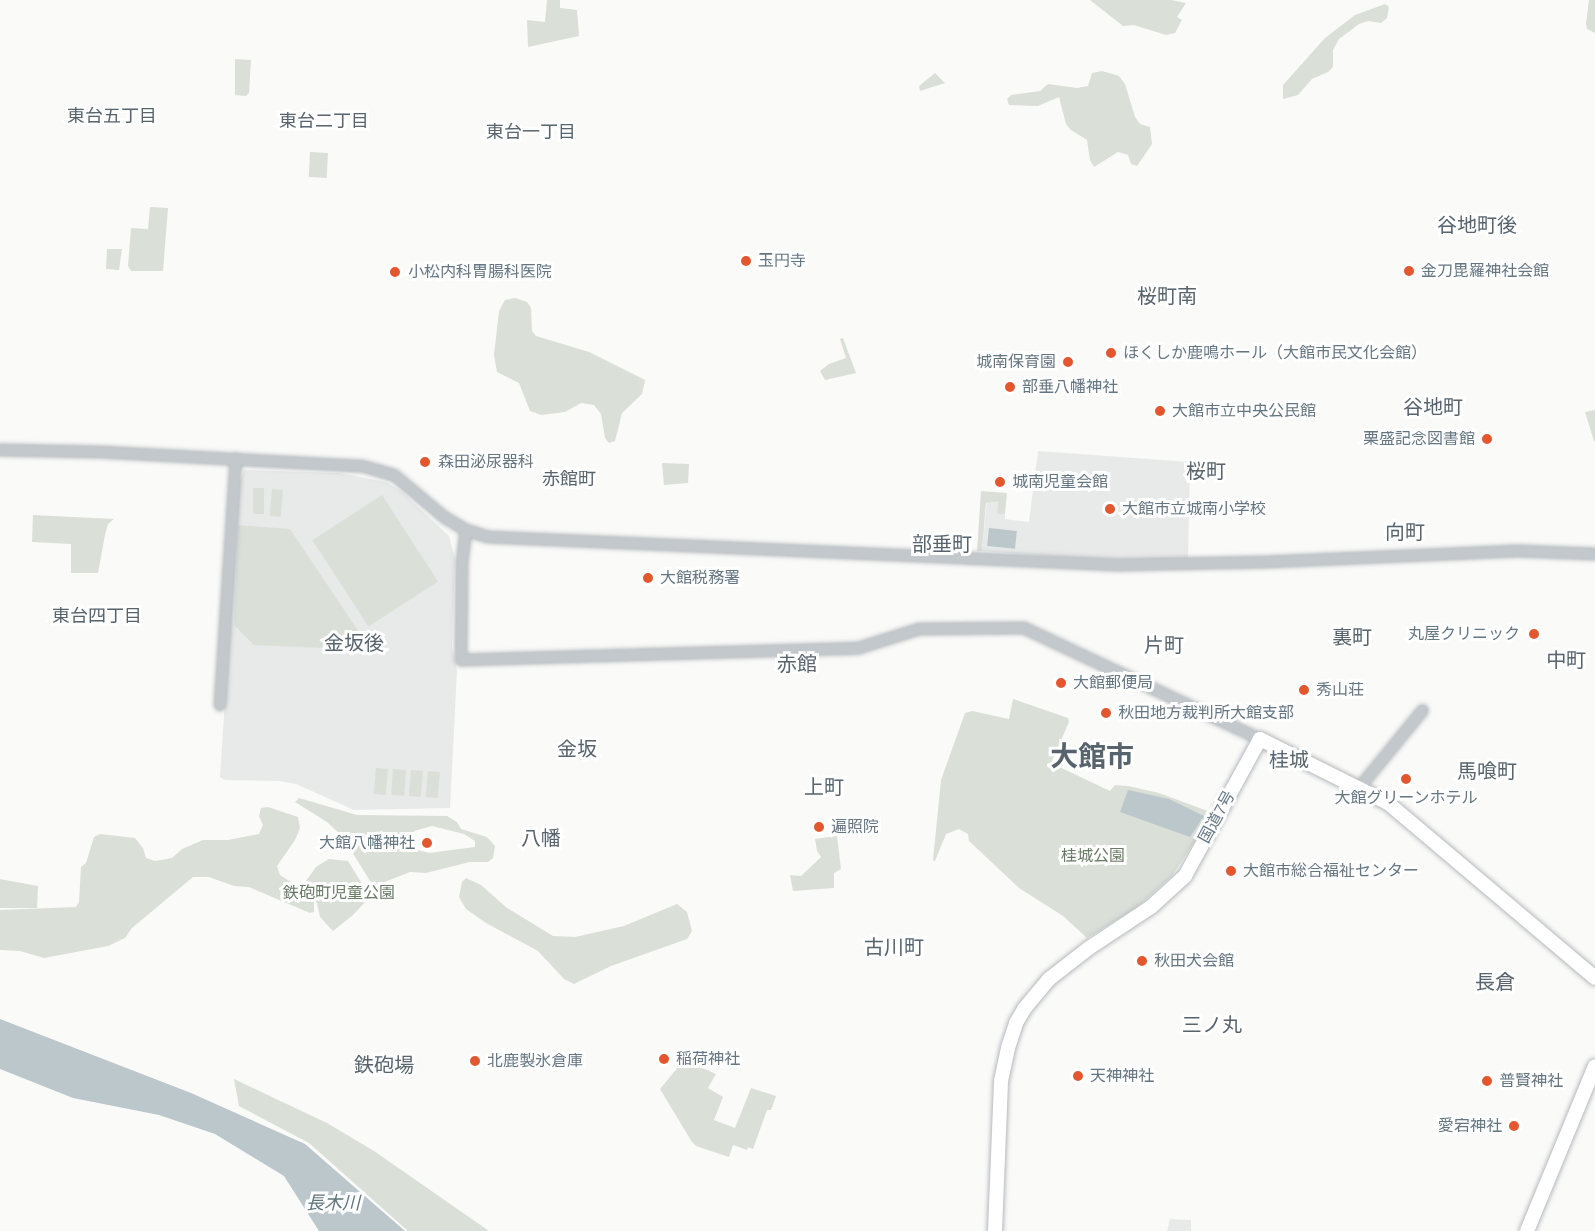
<!DOCTYPE html>
<html>
<head>
<meta charset="utf-8">
<style>
  body { margin:0 }
  #map { position:relative; width:1595px; height:1231px; overflow:hidden; background:#fafaf8; font-family:Helvetica,"Noto Sans JP",sans-serif }
  div>[style] { position:absolute }
  [style*='--x'] { left:calc(var(--x)*1px); top:calc(var(--y)*1px); width:calc(var(--w)*1px); rotate:calc(var(--a)*1deg) }
  .built>* { inset:0; background:#e8e9e9 }
  .green>* { inset:0; background:#dadfd7; transform-origin:0 0 }
  .water>* { inset:0; background:#bbc7cb; transform-origin:0 0 }
  .roads { filter:drop-shadow(0 0 2px #b5babe) drop-shadow(0 0 2px #b5babe) }
  .tertiary>* { height:10px; margin:-5px; padding:0 5px; transform-origin:5px; border-radius:5px; background:#c3c8cc }
  .primary>* { height:14px; margin:-7px; padding:0 7px; transform-origin:7px; border-radius:7px; background:#fff }
  .trunk>* { height:14px; margin:-7px; padding:0 7px; transform-origin:7px; border-radius:7px; background:#fff }
  .dots>* { width:16px; height:16px; translate:-50% -50%; box-sizing:border-box; border:3px solid #fff; border-radius:50% }
  span { translate:-50% -50%; white-space:nowrap; text-align:center; line-height:1.15; -webkit-text-stroke:6px #fff; paint-order:stroke }
  .poi-label { font-size:16px; color:#657683 }
  .left { translate:0 -50%; text-align:left }
  .right { translate:-100% -50%; text-align:right }
  .street-label { font-size:16px; color:#657683 }
  .park-label { font-size:16px; color:#687a64 }
  .neighbourhood-label { font-size:18px; color:#57646e }
  .water-label { font-size:18px; color:#60757c; font-style:italic }
  .quarter-label { font-size:20px; color:#57646e }
  .town-label { font-size:28px; color:#57646e; font-weight:700 }
</style>
</head>
<body>
<div id="map">
  <div class="built">
    <div style="clip-path:polygon(1038px 451px,1190px 462px,1188px 561px,1073px 558px,982px 551px,987px 500px,998px 500px,997px 514px,1005px 514px,1005px 519px,1029px 522px)"></div>
    <div style="clip-path:polygon(244px 470px,339px 473px,386px 482px,401px 491px,449px 536px,455px 558px,452px 647px,457px 671px,450px 808px,354px 810px,296px 784px,278px 781px,225px 780px,220px 777px,239px 483px)"></div>
    <div style="clip-path:polygon(1170px 1219px,1191px 1220px,1191px 1231px,1167px 1231px)"></div>
  </div>
  <div class="green">
    <div style="clip-path:polygon(547px 0,560px 0,560px 8px,577px 10px,579px 36px,528px 47px,527px 20px,545px 22px)"></div>
    <div style="clip-path:polygon(1090px 0,1171px 0,1186px 3px,1177px 17px,1182px 20px,1175px 33px,1166px 35px,1134px 25px,1123px 26px)"></div>
    <div style="clip-path:polygon(1589px 0,1595px 0,1595px 33px,1587px 29px,1586px 23px)"></div>
    <div style="clip-path:polygon(1385px 4px,1389px 7px,1387px 18px,1381px 23px,1368px 21px,1359px 24px,1339px 39px,1333px 50px,1333px 67px,1328px 72px,1312px 79px,1298px 95px,1283px 99px,1283px 85px,1325px 38px,1355px 15px)"></div>
    <div style="clip-path:polygon(235px 59px,251px 60px,249px 93px,246px 96px,235px 95px)"></div>
    <div style="clip-path:polygon(1102px 71px,1119px 76px,1125px 84px,1135px 117px,1140px 124px,1150px 127px,1152px 144px,1137px 166px,1131px 164px,1128px 155px,1118px 152px,1094px 167px,1090px 160px,1087px 140px,1071px 130px,1066px 124px,1059px 97px,1038px 106px,1009px 105px,1007px 99px,1011px 95px,1040px 91px,1048px 84px,1077px 88px,1088px 86px,1092px 73px)"></div>
    <div style="clip-path:polygon(935px 73px,945px 83px,920px 91px,919px 86px)"></div>
    <div style="left:310px;top:152px;width:18px;height:25px;rotate:3deg"></div>
    <div style="clip-path:polygon(150px 207px,168px 208px,163px 271px,131px 271px,128px 266px,131px 228px,148px 229px)"></div>
    <div style="clip-path:polygon(107px 249px,122px 249px,119px 270px,106px 269px)"></div>
    <div style="clip-path:polygon(515px 298px,527px 302px,531px 308px,532px 331px,536px 336px,589px 352px,645px 380px,642px 394px,622px 413px,615px 441px,609px 443px,605px 438px,601px 414px,594px 405px,581px 403px,565px 412px,541px 415px,530px 411px,519px 383px,497px 372px,494px 355px,499px 311px,505px 300px)"></div>
    <div style="clip-path:polygon(843px 338px,856px 373px,825px 380px,820px 371px,829px 364px,846px 358px,840px 339px)"></div>
    <div style="clip-path:polygon(1595px 410px,1595px 441px,1594px 441px,1585px 412px)"></div>
    <div style="clip-path:polygon(662px 463px,689px 464px,688px 483px,664px 485px)"></div>
    <div style="left:253px;top:488px;width:11px;height:26px"></div>
    <div style="left:272px;top:489px;width:11px;height:27px;rotate:5deg"></div>
    <div style="clip-path:polygon(981px 491px,1007px 493px,1005px 514px,997px 514px,998px 501px,986px 503px,982px 551px,977px 551px)"></div>
    <div style="left:382px;top:495px;width:103px;height:83px;rotate:57deg"></div>
    <div style="clip-path:polygon(33px 515px,114px 519px,108px 524px,105px 535px,98px 573px,71px 573px,71px 544px,32px 542px)"></div>
    <div style="clip-path:polygon(238px 525px,290px 529px,371px 650px,254px 645px,234px 625px)"></div>
    <div style="clip-path:polygon(1013px 699px,1068px 718px,1069px 722px,1051px 763px,1110px 791px,1115px 785px,1128px 786px,1159px 793px,1213px 813px,1172px 876px,1136px 908px,1087px 938px,1063px 916px,1019px 888px,969px 841px,968px 834px,959px 829px,946px 834px,935px 861px,933px 860px,941px 780px,965px 713px,972px 711px,1009px 719px)"></div>
    <div style="left:376px;top:768px;width:12px;height:26px;rotate:5deg"></div>
    <div style="left:393px;top:769px;width:13px;height:26px;rotate:4deg"></div>
    <div style="left:411px;top:770px;width:12px;height:26px;rotate:5deg"></div>
    <div style="left:428px;top:771px;width:12px;height:26px;rotate:5deg"></div>
    <div style="clip-path:polygon(evenodd,299px 798px,357px 815px,447px 816px,457px 822px,461px 829px,487px 837px,495px 846px,493px 858px,488px 862px,470px 862px,426px 873px,410px 872px,377px 885px,370px 881px,343px 837px,327px 822px,295px 802px,299px 798px,432px 826px,464px 834px,475px 841px,475px 847px,429px 853px,414px 849px,414px 831px,432px 826px)"></div>
    <div style="clip-path:polygon(268px 807px,298px 817px,300px 828px,295px 840px,277px 866px,280px 875px,304px 891px,314px 901px,314px 912px,310px 913px,249px 887px,234px 886px,209px 877px,193px 877px,132px 928px,125px 938px,108px 946px,44px 958px,20px 951px,0 950px,0 910px,76px 907px,79px 902px,81px 867px,86px 863px,94px 837px,100px 834px,135px 838px,143px 848px,146px 858px,155px 861px,172px 858px,182px 849px,203px 840px,228px 840px,259px 834px,263px 825px,259px 816px,261px 808px)"></div>
    <div style="clip-path:polygon(837px 836px,841px 869px,834px 873px,834px 888px,793px 891px,790px 875px,801px 876px,821px 857px,817px 851px,815px 839px)"></div>
    <div style="clip-path:polygon(329px 859px,348px 861px,369px 895px,368px 899px,353px 915px,333px 931px,320px 917px,317px 903px,304px 889px,306px 881px,316px 867px)"></div>
    <div style="clip-path:polygon(466px 878px,481px 885px,507px 908px,553px 936px,575px 937px,624px 926px,677px 904px,687px 912px,692px 931px,687px 939px,611px 966px,574px 984px,564px 979px,538px 951px,486px 923px,466px 909px,459px 897px,462px 882px)"></div>
    <div style="clip-path:polygon(0 879px,38px 886px,37px 908px,0 908px)"></div>
    <div style="clip-path:polygon(684px 1060px,716px 1074px,708px 1088px,723px 1097px,714px 1120px,735px 1128px,751px 1088px,776px 1096px,771px 1110px,767px 1110px,753px 1149px,748px 1147px,747px 1150px,733px 1145px,729px 1157px,696px 1146px,692px 1142px,660px 1089px)"></div>
    <div style="clip-path:polygon(234px 1079px,327px 1123px,374px 1151px,489px 1231px,408px 1231px,309px 1143px,239px 1106px)"></div>
  </div>
  <div class="water">
    <div style="left:989px;top:528px;width:28px;height:18px;rotate:6deg"></div>
    <div style="clip-path:polygon(1128px 790px,1169px 799px,1204px 816px,1190px 837px,1120px 812px)"></div>
    <div style="clip-path:polygon(0 1019px,191px 1093px,305px 1144px,405px 1231px,319px 1231px,284px 1176px,215px 1134px,159px 1115px,73px 1098px,0 1069px)"></div>
  </div>
  <div class="roads">
    <div class="tertiary">
      <div style="--x:0;--y:450;--w:100;--a:1.1"></div>
      <div style="--x:100;--y:452;--w:262;--a:3.1"></div>
      <div style="--x:362;--y:466;--w:33;--a:16"></div>
      <div style="--x:394;--y:475;--w:65;--a:40"></div>
      <div style="--x:444;--y:517;--w:26;--a:31"></div>
      <div style="--x:466;--y:530;--w:23;--a:18"></div>
      <div style="--x:488;--y:537;--w:631;--a:2.54"></div>
      <div style="--x:1118;--y:565;--w:148;--a:-1.2"></div>
      <div style="--x:1266;--y:562;--w:252;--a:-2.5"></div>
      <div style="--x:1518;--y:551;--w:77;--a:2.2"></div>
      <div style="--x:466;--y:530;--w:32;--a:97"></div>
      <div style="--x:462;--y:562;--w:98;--a:90.6"></div>
      <div style="--x:461;--y:660;--w:398;--a:-1.7"></div>
      <div style="--x:859;--y:648;--w:63;--a:-17.6"></div>
      <div style="--x:919;--y:629;--w:105;--a:-0.5"></div>
      <div style="--x:1024;--y:628;--w:261;--a:25.2"></div>
      <div style="--x:220;--y:705;--w:247;--a:-86.3"></div>
      <div style="--x:1360;--y:787;--w:99;--a:-50.7"></div>
    </div>
    <div class="primary">
      <div style="--x:1527;--y:1231;--w:178;--a:-67.6"></div>
    </div>
    <div class="trunk">
      <div style="--x:995;--y:1231;--w:150;--a:-87.7"></div>
      <div style="--x:1001;--y:1081;--w:34;--a:-78"></div>
      <div style="--x:1008;--y:1048;--w:26;--a:-72"></div>
      <div style="--x:1016;--y:1023;--w:16;--a:-60"></div>
      <div style="--x:1024;--y:1009;--w:39;--a:-50"></div>
      <div style="--x:1049;--y:979;--w:51;--a:-37.8"></div>
      <div style="--x:1089;--y:948;--w:74;--a:-33.5"></div>
      <div style="--x:1151;--y:907;--w:46;--a:-42.4"></div>
      <div style="--x:1185;--y:876;--w:156;--a:-61.3"></div>
      <div style="--x:1260;--y:739;--w:143;--a:26.6"></div>
      <div style="--x:1388;--y:803;--w:271;--a:40.2"></div>
    </div>
  </div>
  <div class="dots">
    <div style="left:746px;top:261px;background:#e4572e"></div>
    <div style="left:1409px;top:271px;background:#e4572e"></div>
    <div style="left:395px;top:272px;background:#e4572e"></div>
    <div style="left:1111px;top:353px;background:#e4572e"></div>
    <div style="left:1068px;top:362px;background:#e4572e"></div>
    <div style="left:1010px;top:387px;background:#e4572e"></div>
    <div style="left:1160px;top:411px;background:#e4572e"></div>
    <div style="left:1487px;top:439px;background:#e4572e"></div>
    <div style="left:425px;top:462px;background:#e4572e"></div>
    <div style="left:1000px;top:482px;background:#e4572e"></div>
    <div style="left:1110px;top:509px;background:#e4572e"></div>
    <div style="left:648px;top:578px;background:#e4572e"></div>
    <div style="left:1534px;top:634px;background:#e4572e"></div>
    <div style="left:1061px;top:683px;background:#e4572e"></div>
    <div style="left:1304px;top:690px;background:#e4572e"></div>
    <div style="left:1106px;top:713px;background:#e4572e"></div>
    <div style="left:1406px;top:779px;background:#e4572e"></div>
    <div style="left:819px;top:827px;background:#e4572e"></div>
    <div style="left:427px;top:843px;background:#e4572e"></div>
    <div style="left:1231px;top:871px;background:#e4572e"></div>
    <div style="left:1142px;top:961px;background:#e4572e"></div>
    <div style="left:664px;top:1059px;background:#e4572e"></div>
    <div style="left:475px;top:1061px;background:#e4572e"></div>
    <div style="left:1078px;top:1076px;background:#e4572e"></div>
    <div style="left:1487px;top:1081px;background:#e4572e"></div>
    <div style="left:1514px;top:1126px;background:#e4572e"></div>
  </div>
  <div class="poi-label">
    <span class="left" style="left:758px;top:261px">玉円寺</span>
    <span class="left" style="left:1421px;top:271px">金刀毘羅神社会館</span>
    <span class="left" style="left:408px;top:272px">小松内科胃腸科医院</span>
    <span class="left" style="left:1123px;top:353px">ほくしか鹿鳴ホール（大館市民文化会館）</span>
    <span class="right" style="left:1056px;top:362px">城南保育園</span>
    <span class="left" style="left:1022px;top:387px">部垂八幡神社</span>
    <span class="left" style="left:1172px;top:411px">大館市立中央公民館</span>
    <span class="right" style="left:1475px;top:439px">栗盛記念図書館</span>
    <span class="left" style="left:438px;top:462px">森田泌尿器科</span>
    <span class="left" style="left:1012px;top:482px">城南児童会館</span>
    <span class="left" style="left:1122px;top:509px">大館市立城南小学校</span>
    <span class="left" style="left:660px;top:578px">大館税務署</span>
    <span class="right" style="left:1520px;top:634px">丸屋クリニック</span>
    <span class="left" style="left:1073px;top:683px">大館郵便局</span>
    <span class="left" style="left:1316px;top:690px">秀山荘</span>
    <span class="left" style="left:1118px;top:713px">秋田地方裁判所大館支部</span>
    <span style="left:1406px;top:798px">大館グリーンホテル</span>
    <span class="left" style="left:831px;top:827px">遍照院</span>
    <span class="right" style="left:415px;top:843px">大館八幡神社</span>
    <span class="left" style="left:1243px;top:871px">大館市総合福祉センター</span>
    <span class="left" style="left:1154px;top:961px">秋田犬会館</span>
    <span class="left" style="left:676px;top:1059px">稲荷神社</span>
    <span class="left" style="left:487px;top:1061px">北鹿製氷倉庫</span>
    <span class="left" style="left:1090px;top:1076px">天神神社</span>
    <span class="left" style="left:1499px;top:1081px">普賢神社</span>
    <span class="right" style="left:1502px;top:1126px">愛宕神社</span>
  </div>
  <div class="street-label">
    <span style="left:1217px;top:817px;rotate:-61deg">国道7号</span>
  </div>
  <div class="park-label">
    <span style="left:1093px;top:856px">桂城公園</span>
    <span style="left:339px;top:893px">鉄砲町児童公園</span>
  </div>
  <div class="neighbourhood-label">
    <span style="left:112px;top:116px">東台五丁目</span>
    <span style="left:324px;top:121px">東台二丁目</span>
    <span style="left:531px;top:132px">東台一丁目</span>
    <span style="left:569px;top:479px">赤館町</span>
    <span style="left:97px;top:616px">東台四丁目</span>
  </div>
  <div class="water-label">
    <span style="left:333px;top:1203px">長木川</span>
  </div>
  <div class="quarter-label">
    <span style="left:1477px;top:225px">谷地町後</span>
    <span style="left:1167px;top:296px">桜町南</span>
    <span style="left:1433px;top:407px">谷地町</span>
    <span style="left:1206px;top:471px">桜町</span>
    <span style="left:1405px;top:532px">向町</span>
    <span style="left:942px;top:544px">部垂町</span>
    <span style="left:1352px;top:637px">裏町</span>
    <span style="left:354px;top:643px">金坂後</span>
    <span style="left:1164px;top:645px">片町</span>
    <span style="left:1566px;top:660px">中町</span>
    <span style="left:797px;top:664px">赤館</span>
    <span style="left:577px;top:749px">金坂</span>
    <span style="left:1289px;top:760px">桂城</span>
    <span style="left:1487px;top:771px">馬喰町</span>
    <span style="left:824px;top:787px">上町</span>
    <span style="left:541px;top:838px">八幡</span>
    <span style="left:894px;top:947px">古川町</span>
    <span style="left:1495px;top:982px">長倉</span>
    <span style="left:1212px;top:1025px">三ノ丸</span>
    <span style="left:384px;top:1065px">鉄砲場</span>
  </div>
  <div class="town-label">
    <span style="left:1092px;top:757px">大館市</span>
  </div>
</div>
</body>
</html>
